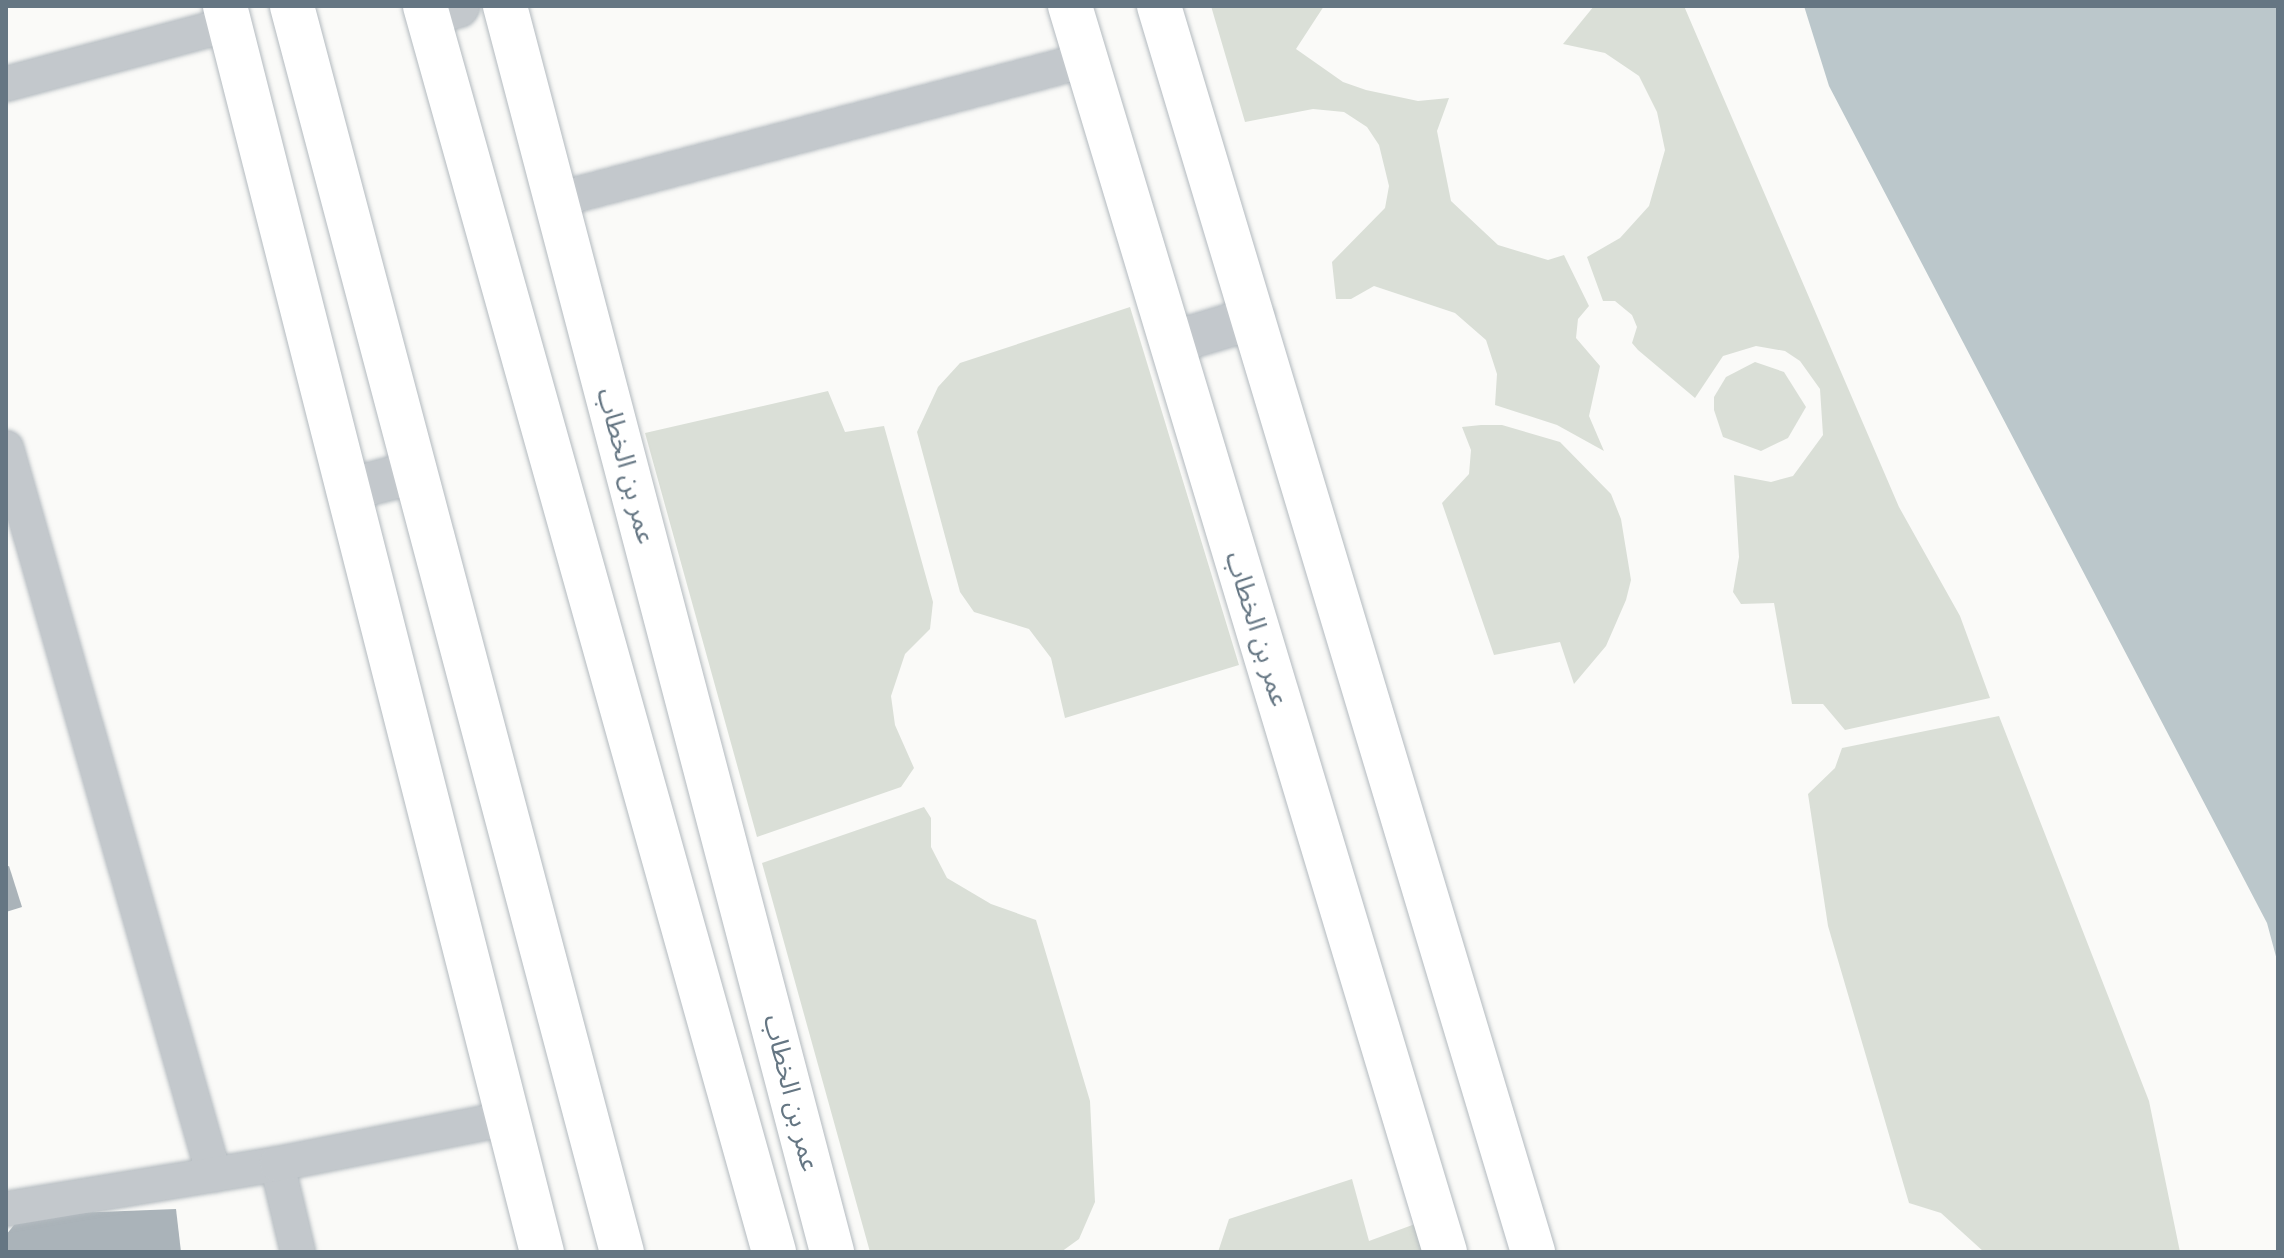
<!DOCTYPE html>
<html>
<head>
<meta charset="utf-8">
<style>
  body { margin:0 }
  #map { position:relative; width:2284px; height:1258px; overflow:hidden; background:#fafaf8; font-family:Arial,"Noto Sans Arabic",sans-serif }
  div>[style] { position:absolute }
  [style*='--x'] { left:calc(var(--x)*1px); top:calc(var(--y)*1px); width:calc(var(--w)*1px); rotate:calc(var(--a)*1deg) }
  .green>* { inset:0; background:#dadfd7 }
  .water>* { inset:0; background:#bbc7cb }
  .building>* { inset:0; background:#aab3b9 }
  .roads { filter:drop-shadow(0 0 2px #b3babf) drop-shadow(0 0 2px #b3babf) }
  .minor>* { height:34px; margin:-17px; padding:0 17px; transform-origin:17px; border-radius:17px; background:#c3c8cc }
  .tertiary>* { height:42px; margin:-21px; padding:0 21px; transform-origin:21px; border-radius:21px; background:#c3c8cc }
  .secondary>* { height:44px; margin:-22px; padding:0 22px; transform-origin:22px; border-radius:22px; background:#fff }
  span { translate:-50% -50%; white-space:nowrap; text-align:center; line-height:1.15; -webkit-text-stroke:8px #fff; paint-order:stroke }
  .street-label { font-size:26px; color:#657683 }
  .frame { position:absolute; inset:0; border:8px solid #657683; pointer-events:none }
</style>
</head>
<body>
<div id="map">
  <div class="green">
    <div style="clip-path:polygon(1211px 6px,1324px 6px,1296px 49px,1343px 82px,1366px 90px,1418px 101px,1449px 98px,1437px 131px,1451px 201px,1498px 245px,1548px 260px,1564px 255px,1589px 306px,1578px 319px,1576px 338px,1600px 366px,1589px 416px,1604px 451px,1557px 425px,1495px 405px,1497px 374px,1486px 340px,1455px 313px,1374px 286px,1351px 299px,1336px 299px,1332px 262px,1385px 208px,1389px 186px,1379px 145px,1367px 127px,1344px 112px,1313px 109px,1245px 122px)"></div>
    <div style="clip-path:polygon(1594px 6px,1684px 6px,1899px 507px,1960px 616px,1990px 698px,1845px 730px,1823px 704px,1792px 704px,1774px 603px,1741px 604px,1733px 592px,1739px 557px,1734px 475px,1771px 482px,1793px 476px,1823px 435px,1820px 389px,1800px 361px,1785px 351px,1756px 346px,1723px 356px,1695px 398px,1638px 350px,1632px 343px,1637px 327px,1632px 315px,1615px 301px,1603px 301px,1587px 257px,1620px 238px,1649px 206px,1665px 150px,1657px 112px,1639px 76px,1605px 53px,1563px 44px)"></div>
    <div style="clip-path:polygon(1130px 307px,1239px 665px,1065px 718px,1051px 658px,1029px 629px,974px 612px,960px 592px,917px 432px,938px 387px,960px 363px)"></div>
    <div style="clip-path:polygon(1755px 362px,1784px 372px,1806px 407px,1788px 438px,1761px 451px,1723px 437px,1714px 410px,1714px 397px,1726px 377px)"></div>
    <div style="clip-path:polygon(828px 391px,845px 432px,884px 426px,933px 602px,930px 629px,905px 654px,891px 696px,895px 725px,914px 768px,901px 787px,757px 837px,645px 433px)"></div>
    <div style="clip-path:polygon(1481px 425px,1502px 425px,1560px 442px,1611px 494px,1621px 519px,1631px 580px,1626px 600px,1606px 646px,1574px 684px,1560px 642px,1494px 655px,1442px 503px,1469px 474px,1471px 450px,1462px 427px)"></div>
    <div style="clip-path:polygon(1999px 716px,2149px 1101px,2180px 1252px,1984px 1252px,1941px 1213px,1909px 1203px,1828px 926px,1808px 794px,1835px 768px,1842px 748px)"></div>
    <div style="clip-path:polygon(924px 807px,931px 818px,931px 847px,947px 878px,991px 904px,1036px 920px,1090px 1101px,1095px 1202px,1079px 1239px,1061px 1252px,870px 1252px,762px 863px)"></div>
    <div style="clip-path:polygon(1352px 1179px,1369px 1241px,1415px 1224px,1423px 1252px,1218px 1252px,1229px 1219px)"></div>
  </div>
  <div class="water">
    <div style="clip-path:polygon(1804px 6px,2278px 6px,2278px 964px,2267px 923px,1829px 86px)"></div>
  </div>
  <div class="building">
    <div style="clip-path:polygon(9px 866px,22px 907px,6px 912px,6px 867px)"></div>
    <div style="clip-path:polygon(176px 1209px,181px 1252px,6px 1252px,6px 1235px,22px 1215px)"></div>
  </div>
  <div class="roads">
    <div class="minor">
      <div style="--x:6;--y:84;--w:232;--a:-15"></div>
      <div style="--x:556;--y:200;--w:548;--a:-14.8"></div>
      <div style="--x:6;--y:448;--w:756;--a:74.03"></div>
      <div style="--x:277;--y:1164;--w:90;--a:76.6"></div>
      <div style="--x:6;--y:1209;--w:275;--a:-9.4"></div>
      <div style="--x:277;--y:1164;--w:232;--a:-11.2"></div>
    </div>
    <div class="tertiary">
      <div style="--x:427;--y:14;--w:32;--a:-14"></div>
      <div style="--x:1171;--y:343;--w:87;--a:-16.8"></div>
      <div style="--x:347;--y:490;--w:70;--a:-14.8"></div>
    </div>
    <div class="secondary">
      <div style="--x:225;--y:6;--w:1286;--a:75.73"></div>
      <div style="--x:292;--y:6;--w:1289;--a:75.17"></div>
      <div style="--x:425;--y:6;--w:1294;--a:74.35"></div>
      <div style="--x:505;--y:6;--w:1288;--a:75.29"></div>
      <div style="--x:1070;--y:6;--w:1301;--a:73.25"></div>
      <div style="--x:1159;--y:6;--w:1301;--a:73.29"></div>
    </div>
  </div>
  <div class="street-label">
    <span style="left:626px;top:466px;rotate:75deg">عمر بن الخطاب</span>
    <span style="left:1257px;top:629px;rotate:73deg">عمر بن الخطاب</span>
    <span style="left:791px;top:1093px;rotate:76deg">عمر بن الخطاب</span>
  </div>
  <div class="frame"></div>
</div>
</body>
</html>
